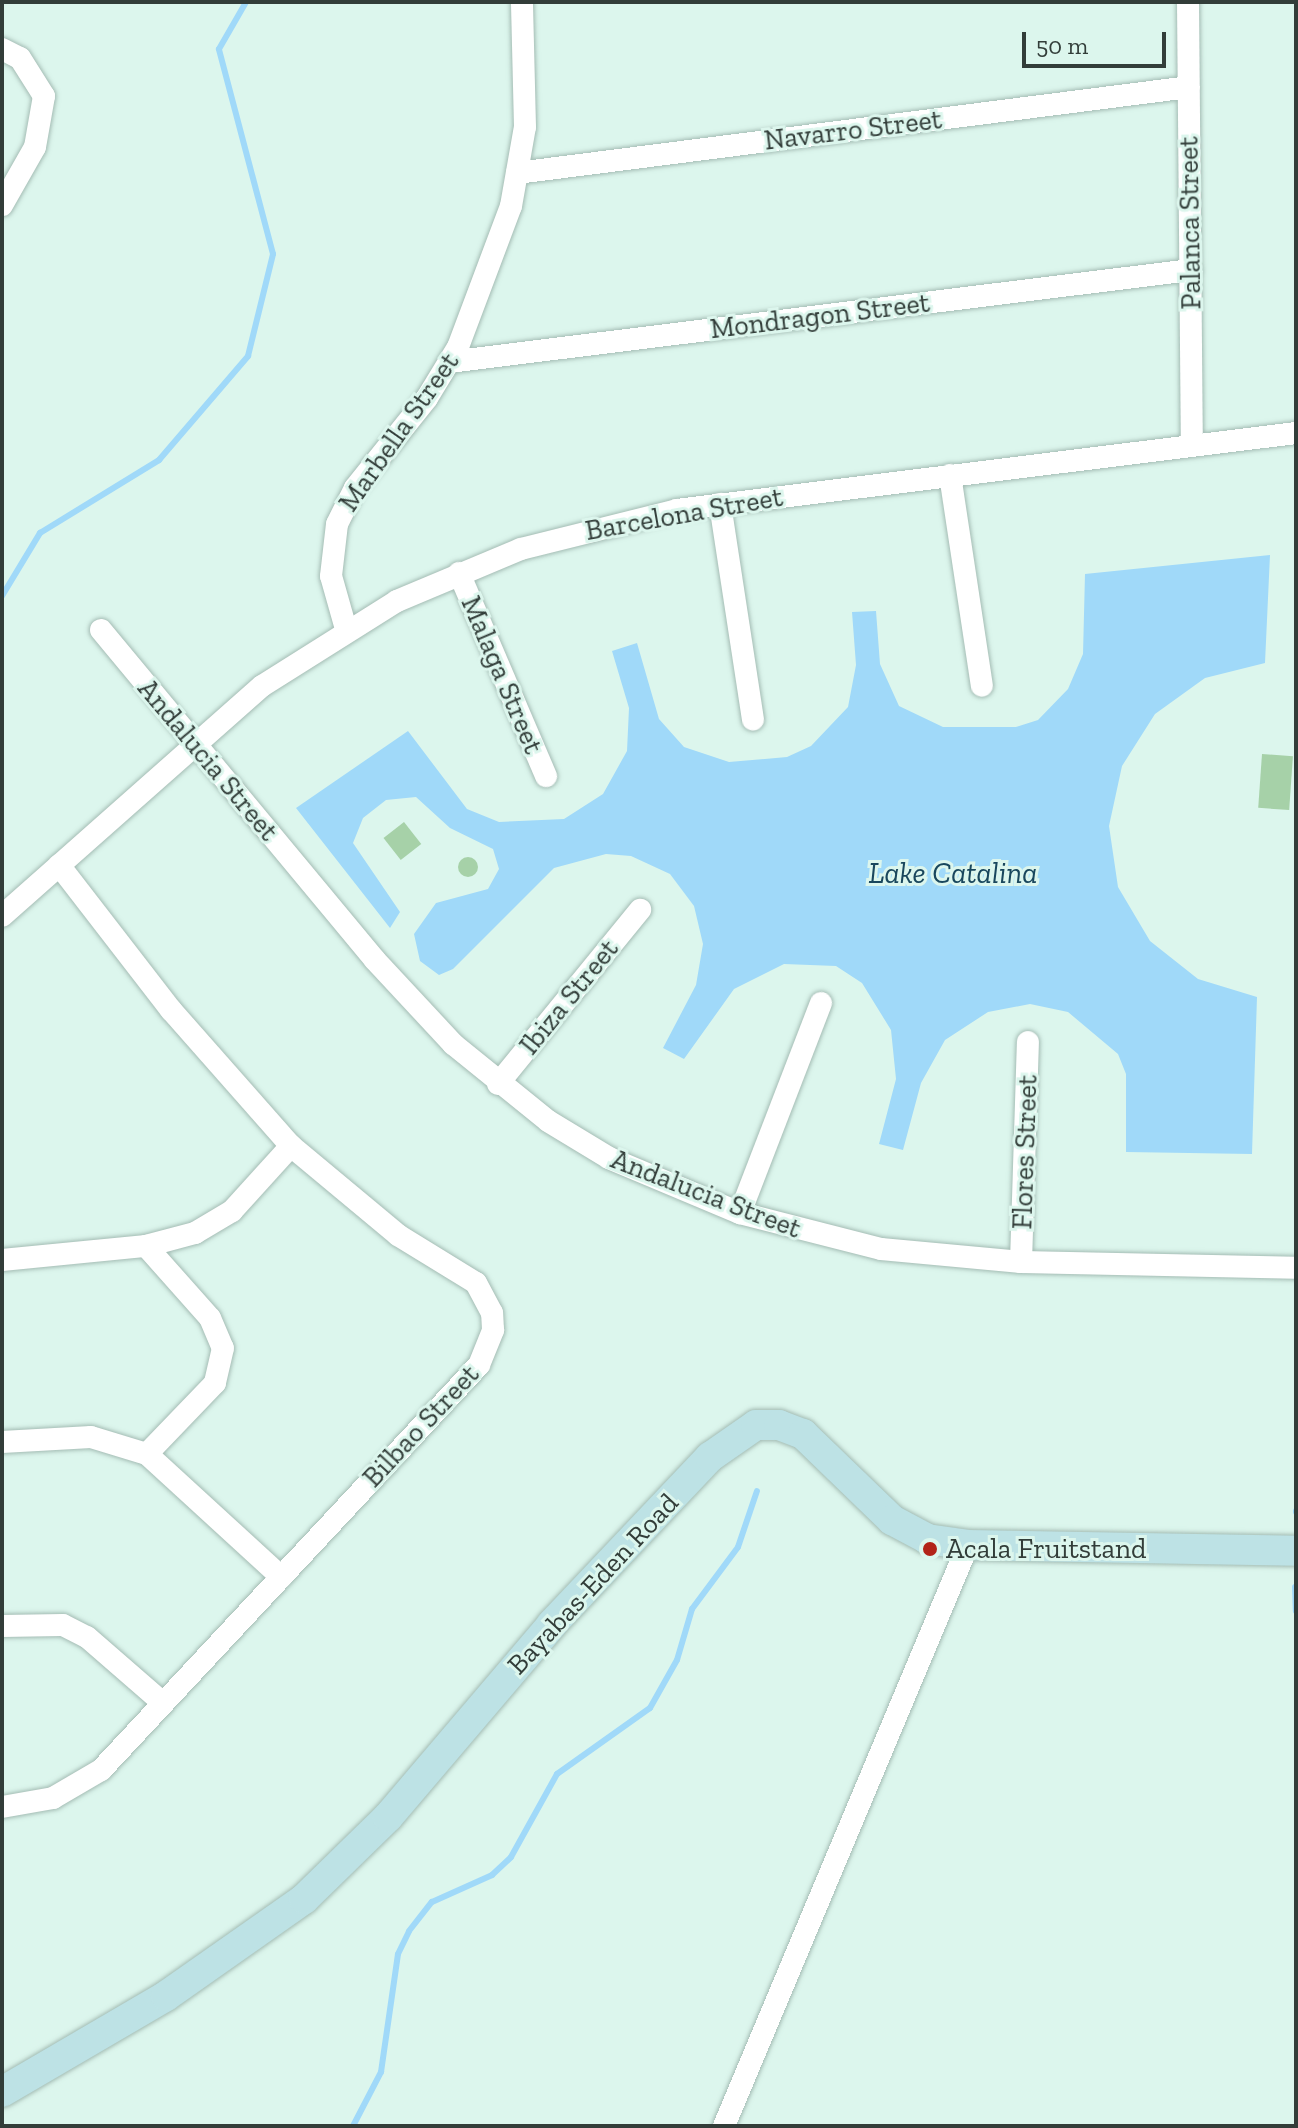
<!DOCTYPE html>
<html>
<head>
<meta charset="utf-8">
<style>
  body { margin:0 }
  #map { position:relative; width:1298px; height:2128px; overflow:hidden; background:#dcf6ed; font-family:"Zilla Slab",serif }
  div>[style] { position:absolute }
  [style*='--x'] { left:calc(var(--x)*1px); top:calc(var(--y)*1px); width:calc(var(--w)*1px); rotate:calc(var(--a)*1deg) }
  .water>* { inset:0; background:#a0d9f9 }
  .stream>* { height:6px; margin:-3px; padding:0 3px; transform-origin:3px; border-radius:3px; background:#a0d9f9 }
  .building>* { inset:0; background:#a6d1a8; transform-origin:0 0 }
  .round { border-radius:50% }
  .roads { filter:drop-shadow(0 0 2px #a4bcb4) drop-shadow(0 0 2px #a4bcb4) }
  .street>* { height:22px; margin:-11px; padding:0 11px; transform-origin:11px; border-radius:11px; background:#fff }
  .secondary>* { height:30px; margin:-15px; padding:0 15px; transform-origin:15px; border-radius:15px; background:#bde2e5 }
  .dots>* { width:22px; height:22px; translate:-50% -50%; box-sizing:border-box; border:4px solid #dcf6ed; border-radius:50% }
  span { translate:-50% -50%; white-space:nowrap; text-align:center; line-height:1.15; -webkit-text-stroke:6px #dcf6ed; paint-order:stroke }
  .street-label { font-size:28px; color:#323d39 }
  .poi-label { font-size:28px; color:#323d39 }
  .left { translate:0 -50%; text-align:left }
  .water-label { font-size:30px; color:#19475d; font-style:italic }
  .frame { position:absolute; inset:0; border:4px solid #323d39; pointer-events:none }
  .scale { position:absolute; left:1022px; top:32px; width:144px; height:36px; box-sizing:border-box; border:4px solid #323d39; border-top:0; padding-left:10px; font-size:24px; line-height:28px; white-space:nowrap; color:#323d39; -webkit-text-stroke:6px #dcf6ed; paint-order:stroke }
</style>
</head>
<body>
<div id="map">
  <div class="water">
    <div style="clip-path:polygon(1270px 555px,1265px 663px,1205px 678px,1155px 714px,1122px 766px,1109px 826px,1118px 887px,1150px 941px,1198px 979px,1257px 997px,1252px 1154px,1126px 1152px,1126px 1074px,1118px 1054px,1068px 1012px,1030px 1004px,988px 1012px,945px 1040px,921px 1083px,903px 1150px,879px 1144px,896px 1079px,891px 1030px,862px 983px,836px 966px,784px 964px,734px 989px,684px 1059px,663px 1048px,696px 985px,703px 944px,694px 906px,670px 874px,631px 856px,606px 854px,554px 868px,453px 969px,439px 975px,420px 961px,414px 934px,436px 903px,488px 889px,499px 869px,493px 849px,450px 828px,416px 797px,386px 800px,363px 818px,353px 843px,400px 912px,390px 928px,296px 808px,408px 731px,467px 809px,499px 822px,564px 819px,603px 794px,627px 751px,629px 708px,612px 651px,637px 643px,659px 719px,684px 747px,729px 762px,787px 757px,811px 746px,848px 707px,856px 665px,852px 612px,876px 611px,880px 664px,899px 706px,943px 727px,1016px 727px,1038px 720px,1068px 689px,1083px 654px,1085px 574px)"></div>
  </div>
  <div class="stream">
    <div style="--x:2;--y:596;--w:74;--a:-58.9"></div>
    <div style="--x:40;--y:533;--w:140;--a:-31.5"></div>
    <div style="--x:159;--y:460;--w:137;--a:-49.4"></div>
    <div style="--x:248;--y:356;--w:105;--a:-76.2"></div>
    <div style="--x:273;--y:254;--w:212;--a:-104.8"></div>
    <div style="--x:219;--y:49;--w:54;--a:-60.1"></div>
    <div style="--x:1296;--y:1512;--w:1;--a:-90"></div>
    <div style="--x:1295;--y:1587;--w:24;--a:88"></div>
    <div style="--x:353;--y:2126;--w:61;--a:-62.6"></div>
    <div style="--x:381;--y:2072;--w:119;--a:-81.8"></div>
    <div style="--x:398;--y:1954;--w:25;--a:-64"></div>
    <div style="--x:409;--y:1931;--w:37;--a:-52"></div>
    <div style="--x:432;--y:1902;--w:66;--a:-24.2"></div>
    <div style="--x:492;--y:1875;--w:26;--a:-43"></div>
    <div style="--x:511;--y:1857;--w:95;--a:-61"></div>
    <div style="--x:557;--y:1774;--w:114;--a:-35.4"></div>
    <div style="--x:650;--y:1708;--w:55;--a:-60.6"></div>
    <div style="--x:677;--y:1660;--w:53;--a:-73.6"></div>
    <div style="--x:692;--y:1609;--w:77;--a:-53.4"></div>
    <div style="--x:738;--y:1547;--w:59;--a:-71.3"></div>
  </div>
  <div class="building">
    <div style="left:1262px;top:754px;width:31px;height:54px;rotate:4deg"></div>
    <div style="left:404px;top:822px;width:28px;height:26px;rotate:52deg"></div>
    <div class="round" style="left:458px;top:857px;width:20px;height:20px"></div>
  </div>
  <div class="roads">
    <div class="street">
      <div style="--x:1188;--y:2;--w:441;--a:89.5"></div>
      <div style="--x:2;--y:49;--w:20;--a:27"></div>
      <div style="--x:20;--y:58;--w:45;--a:57.7"></div>
      <div style="--x:44;--y:96;--w:52;--a:100"></div>
      <div style="--x:35;--y:147;--w:67;--a:119.6"></div>
      <div style="--x:517;--y:173;--w:677;--a:-7.29"></div>
      <div style="--x:449;--y:362;--w:748;--a:-7.07"></div>
      <div style="--x:950;--y:475;--w:213;--a:81.4"></div>
      <div style="--x:720;--y:504;--w:218;--a:81.3"></div>
      <div style="--x:459;--y:573;--w:221;--a:66.8"></div>
      <div style="--x:346;--y:629;--w:55;--a:-105.8"></div>
      <div style="--x:331;--y:576;--w:52;--a:-83.4"></div>
      <div style="--x:337;--y:524;--w:40;--a:-63.4"></div>
      <div style="--x:355;--y:488;--w:115;--a:-51.3"></div>
      <div style="--x:427;--y:398;--w:60;--a:-58.7"></div>
      <div style="--x:458;--y:347;--w:151;--a:-69.4"></div>
      <div style="--x:511;--y:206;--w:80;--a:-80"></div>
      <div style="--x:525;--y:127;--w:125;--a:-91.4"></div>
      <div style="--x:101;--y:630;--w:429;--a:50.3"></div>
      <div style="--x:375;--y:960;--w:115;--a:47.1"></div>
      <div style="--x:453;--y:1044;--w:122;--a:39"></div>
      <div style="--x:548;--y:1121;--w:71;--a:31.2"></div>
      <div style="--x:609;--y:1158;--w:142;--a:22.8"></div>
      <div style="--x:740;--y:1213;--w:146;--a:14.3"></div>
      <div style="--x:881;--y:1249;--w:141;--a:5.3"></div>
      <div style="--x:1021;--y:1262;--w:275;--a:1.2"></div>
      <div style="--x:2;--y:916;--w:347;--a:-41.5"></div>
      <div style="--x:262;--y:686;--w:160;--a:-32.2"></div>
      <div style="--x:397;--y:601;--w:134;--a:-22.8"></div>
      <div style="--x:521;--y:549;--w:161;--a:-14"></div>
      <div style="--x:677;--y:510;--w:624;--a:-7.09"></div>
      <div style="--x:498;--y:1084;--w:225;--a:-50.8"></div>
      <div style="--x:740;--y:1213;--w:225;--a:-68.9"></div>
      <div style="--x:146;--y:1246;--w:96;--a:48.4"></div>
      <div style="--x:210;--y:1318;--w:33;--a:67"></div>
      <div style="--x:223;--y:1348;--w:36;--a:103"></div>
      <div style="--x:215;--y:1383;--w:98;--a:133.8"></div>
      <div style="--x:2;--y:1260;--w:145;--a:-5.6"></div>
      <div style="--x:146;--y:1246;--w:51;--a:-14.9"></div>
      <div style="--x:195;--y:1233;--w:43;--a:-30.7"></div>
      <div style="--x:232;--y:1211;--w:88;--a:-47.8"></div>
      <div style="--x:1021;--y:1262;--w:220;--a:-88.2"></div>
      <div style="--x:2;--y:1442;--w:89;--a:-3.2"></div>
      <div style="--x:91;--y:1437;--w:59;--a:16.9"></div>
      <div style="--x:147;--y:1454;--w:182;--a:42.5"></div>
      <div style="--x:2;--y:1626;--w:61;--a:-0.9"></div>
      <div style="--x:63;--y:1625;--w:27;--a:27"></div>
      <div style="--x:87;--y:1637;--w:101;--a:41"></div>
      <div style="--x:2;--y:1807;--w:52;--a:-10"></div>
      <div style="--x:53;--y:1798;--w:56;--a:-30.3"></div>
      <div style="--x:101;--y:1770;--w:554;--a:-46.97"></div>
      <div style="--x:479;--y:1365;--w:38;--a:-68"></div>
      <div style="--x:493;--y:1330;--w:17;--a:-93"></div>
      <div style="--x:492;--y:1313;--w:34;--a:-118"></div>
      <div style="--x:476;--y:1283;--w:92;--a:-148.4"></div>
      <div style="--x:398;--y:1235;--w:139;--a:-140.2"></div>
      <div style="--x:291;--y:1146;--w:181;--a:-131.4"></div>
      <div style="--x:171;--y:1010;--w:183;--a:-127.7"></div>
      <div style="--x:724;--y:2126;--w:630;--a:-67.22"></div>
    </div>
    <div class="secondary">
      <div style="--x:2;--y:2092;--w:190;--a:-30.3"></div>
      <div style="--x:166;--y:1996;--w:169;--a:-35.1"></div>
      <div style="--x:304;--y:1899;--w:117;--a:-44.3"></div>
      <div style="--x:388;--y:1817;--w:253;--a:-49.6"></div>
      <div style="--x:552;--y:1624;--w:230;--a:-46.6"></div>
      <div style="--x:710;--y:1457;--w:56;--a:-34.8"></div>
      <div style="--x:756;--y:1425;--w:23;--a:0"></div>
      <div style="--x:779;--y:1425;--w:26;--a:21"></div>
      <div style="--x:803;--y:1434;--w:124;--a:44"></div>
      <div style="--x:892;--y:1520;--w:40;--a:28"></div>
      <div style="--x:927;--y:1539;--w:41;--a:8.3"></div>
      <div style="--x:968;--y:1545;--w:328;--a:1"></div>
    </div>
  </div>
  <div class="dots">
    <div style="left:930px;top:1549px;background:#b22318"></div>
  </div>
  <div class="street-label">
    <span style="left:853px;top:130px;rotate:-7deg">Navarro Street</span>
    <span style="left:1190px;top:223px;rotate:-91deg">Palanca Street</span>
    <span style="left:820px;top:316px;rotate:-7deg">Mondragon Street</span>
    <span style="left:399px;top:432px;rotate:-55deg">Marbella Street</span>
    <span style="left:684px;top:514px;rotate:-10deg">Barcelona Street</span>
    <span style="left:502px;top:675px;rotate:67deg">Malaga Street</span>
    <span style="left:208px;top:760px;rotate:50deg">Andalucia Street</span>
    <span style="left:569px;top:997px;rotate:-51deg">Ibiza Street</span>
    <span style="left:1025px;top:1152px;rotate:-88deg">Flores Street</span>
    <span style="left:706px;top:1194px;rotate:21deg">Andalucia Street</span>
    <span style="left:421px;top:1426px;rotate:-47deg">Bilbao Street</span>
    <span style="left:593px;top:1584px;rotate:-47deg">Bayabas-Eden Road</span>
  </div>
  <div class="poi-label">
    <span class="left" style="left:946px;top:1549px">Acala Fruitstand</span>
  </div>
  <div class="water-label">
    <span style="left:953px;top:873px">Lake Catalina</span>
  </div>
  <div class="frame"></div>
  <div class="scale">50 m</div>
</div>
</body>
</html>
